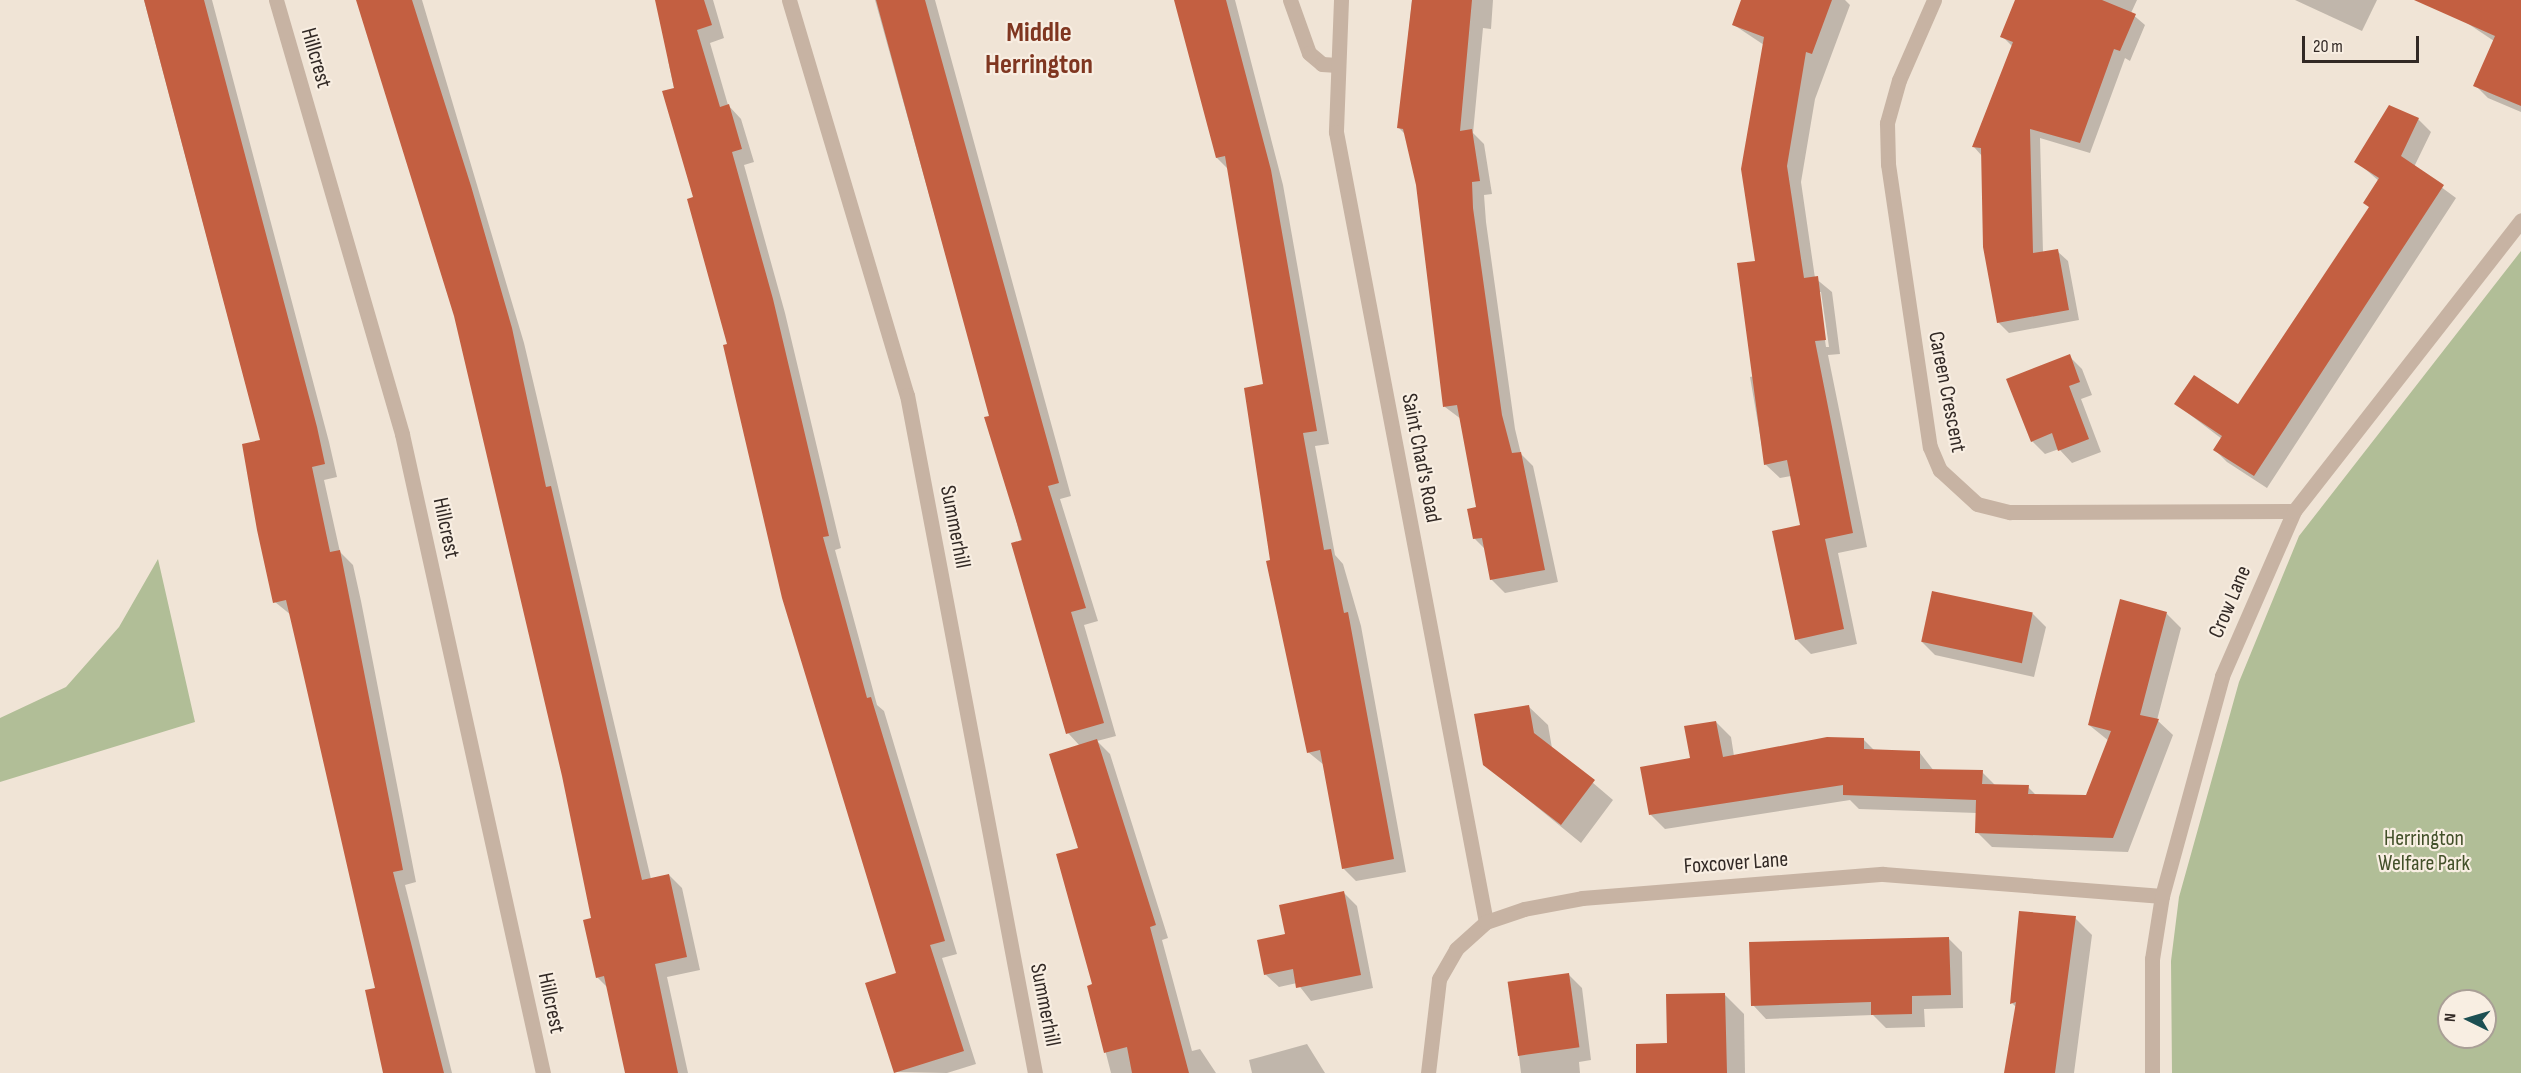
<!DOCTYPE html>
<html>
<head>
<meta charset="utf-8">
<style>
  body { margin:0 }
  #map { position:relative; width:2521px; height:1073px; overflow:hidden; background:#f0e4d6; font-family:"Sofia Sans Condensed",sans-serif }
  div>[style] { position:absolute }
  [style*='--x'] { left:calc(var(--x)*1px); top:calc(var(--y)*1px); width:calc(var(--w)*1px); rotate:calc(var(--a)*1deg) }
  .green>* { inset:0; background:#b1be97 }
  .shadow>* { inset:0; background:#0003 }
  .building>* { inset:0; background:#c35f41; transform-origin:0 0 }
  .minor>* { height:15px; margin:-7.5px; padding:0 7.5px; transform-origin:7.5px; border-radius:7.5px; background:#c7b3a3 }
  span { translate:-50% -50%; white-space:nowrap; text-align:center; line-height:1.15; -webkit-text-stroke:4.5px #f8eee2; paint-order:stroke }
  .street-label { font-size:22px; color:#322925 }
  .park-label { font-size:22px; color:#425029 }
  .district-label { font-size:28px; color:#7f3620; font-weight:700 }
  .north { position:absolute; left:2437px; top:989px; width:60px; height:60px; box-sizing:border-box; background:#f8eee2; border:2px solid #a99f96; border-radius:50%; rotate:275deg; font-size:16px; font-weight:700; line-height:24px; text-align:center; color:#322925 }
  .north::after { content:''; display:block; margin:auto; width:21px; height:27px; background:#1c4f52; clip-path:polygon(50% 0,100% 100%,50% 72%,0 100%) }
  .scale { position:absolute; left:2302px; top:36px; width:117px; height:27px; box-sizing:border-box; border:3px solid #322925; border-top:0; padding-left:8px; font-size:18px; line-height:21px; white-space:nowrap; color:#322925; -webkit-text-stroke:4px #f8eee2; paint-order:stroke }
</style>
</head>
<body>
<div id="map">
  <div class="green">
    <div style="clip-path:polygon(evenodd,2521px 251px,2521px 1073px,2172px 1073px,2171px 961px,2179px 897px,2239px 682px,2299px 536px,2521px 251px,2449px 1001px,2485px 1001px,2485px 1037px,2449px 1037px,2449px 1001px)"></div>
    <div style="clip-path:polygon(158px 559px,195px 722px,0 782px,0 718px,66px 687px,119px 627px)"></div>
  </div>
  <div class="shadow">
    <div style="clip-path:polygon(144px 0,212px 0,329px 442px,337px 477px,324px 480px,340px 552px,353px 565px,361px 601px,416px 882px,405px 885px,452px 1073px,385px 1073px,377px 989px,291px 615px,275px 602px,261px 441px)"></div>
    <div style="clip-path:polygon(361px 0,422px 0,524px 343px,651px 879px,669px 875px,682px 888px,700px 970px,667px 977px,688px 1073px,626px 1073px,608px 988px,597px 977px,593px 920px,563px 776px,456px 316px)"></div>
    <div style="clip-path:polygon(656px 0,713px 0,724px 38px,710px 43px,728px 105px,741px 119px,754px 162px,744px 165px,785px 313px,841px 548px,835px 550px,877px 705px,884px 711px,957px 954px,942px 958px,976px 1064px,947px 1073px,896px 1072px,897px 974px,729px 345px,668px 60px,673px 58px)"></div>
    <div style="clip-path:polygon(875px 0,935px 0,1071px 496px,1060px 499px,1098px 621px,1084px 625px,1116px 736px,1097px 741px,1110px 754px,1168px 938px,1162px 940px,1192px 1051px,1200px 1049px,1216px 1073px,1111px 1073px,1089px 987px,1094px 985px,1080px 849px,1080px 746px,1068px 733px,991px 417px)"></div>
    <div style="clip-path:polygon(1175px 0,1235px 0,1283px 185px,1329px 444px,1315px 446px,1335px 555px,1343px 564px,1361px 626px,1406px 872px,1356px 881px,1343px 868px,1324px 765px,1308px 752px,1272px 562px,1265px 386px,1228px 169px,1217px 158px)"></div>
    <div style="clip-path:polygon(1412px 0,1493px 0,1491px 29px,1483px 28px,1473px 133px,1484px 144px,1492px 194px,1484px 195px,1486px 222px,1515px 429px,1521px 454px,1533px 466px,1558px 582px,1505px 593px,1491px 579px,1486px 550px,1475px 539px,1477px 509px,1461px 419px,1445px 407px,1418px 185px,1406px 135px,1399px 128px)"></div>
    <div style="clip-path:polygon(evenodd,1743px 0,1845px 0,1850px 5px,1815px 99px,1801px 182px,1815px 278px,1832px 292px,1840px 354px,1828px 355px,1867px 547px,1838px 553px,1857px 644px,1811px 654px,1796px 639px,1802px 526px,1791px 476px,1780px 478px,1765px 464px,1750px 377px,1755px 376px,1764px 45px,1734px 25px,1743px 0,1818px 292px,1821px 292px,1829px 347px,1826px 347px,1818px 292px)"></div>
    <div style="clip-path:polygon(2033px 0,2137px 0,2131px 13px,2145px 25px,2130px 61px,2125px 58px,2090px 153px,2040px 138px,2043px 253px,2057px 251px,2068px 261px,2079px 320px,2009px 333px,1998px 322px,1982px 156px,1974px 147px,2013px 47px,2002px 36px)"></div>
    <div style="clip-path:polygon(2295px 0,2377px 0,2362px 31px)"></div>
    <div style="clip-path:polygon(2474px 0,2521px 0,2521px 112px,2488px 98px,2475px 85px,2494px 41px,2464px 21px)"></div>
    <div style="clip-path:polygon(2418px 119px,2431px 132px,2414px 167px,2456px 198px,2267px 488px,2227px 462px,2215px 450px,2222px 439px,2176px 404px,2239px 406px,2370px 208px,2365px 203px,2379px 181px,2356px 161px)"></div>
    <div style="clip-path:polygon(2069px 356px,2082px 369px,2092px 395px,2081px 399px,2101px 452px,2072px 463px,2059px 449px,2045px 454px,2032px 441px)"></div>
    <div style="clip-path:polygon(2166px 613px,2181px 628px,2157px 720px,2173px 735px,2128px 852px,1992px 847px,1977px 832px,1977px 813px,1859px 809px,1850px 800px,1665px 829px,1650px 814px,1716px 722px,1731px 737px,1734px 756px,1864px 740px,1875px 751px,1920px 753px,1934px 771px,1982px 772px,1996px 786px,2028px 787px,2037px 796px,2087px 796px,2109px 741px,2089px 725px)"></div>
    <div style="clip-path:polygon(2033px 614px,2046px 627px,2034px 677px,1935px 655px,1922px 642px)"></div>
    <div style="clip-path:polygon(1528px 706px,1548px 725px,1552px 748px,1613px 800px,1581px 843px,1484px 764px)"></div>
    <div style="clip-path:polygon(1344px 893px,1357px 906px,1373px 988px,1311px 1001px,1297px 983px,1279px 987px,1265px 974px,1287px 935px)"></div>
    <div style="clip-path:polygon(2075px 918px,2092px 935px,2074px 1073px,2008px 1073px,2017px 1008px,2012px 1003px)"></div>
    <div style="clip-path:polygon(1949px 939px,1962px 952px,1963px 1008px,1924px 1009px,1925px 1027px,1886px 1028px,1873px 1015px,1766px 1019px,1753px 1005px)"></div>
    <div style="clip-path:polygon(1569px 975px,1582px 988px,1591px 1060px,1579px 1062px,1580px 1073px,1521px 1073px,1510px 983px)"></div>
    <div style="clip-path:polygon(1725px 995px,1744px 1014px,1745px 1073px,1638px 1073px)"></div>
    <div style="clip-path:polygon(1307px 1044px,1325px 1073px,1252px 1073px,1249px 1060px)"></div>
  </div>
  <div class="building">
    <div style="clip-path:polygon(144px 0,204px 0,317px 427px,325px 464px,312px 467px,330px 552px,340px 550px,403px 870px,393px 872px,444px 1073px,383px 1073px,365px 990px,375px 988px,303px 673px,286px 600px,273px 603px,257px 530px,242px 444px,260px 440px)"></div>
    <div style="clip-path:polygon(356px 0,412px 0,471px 186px,512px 328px,546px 487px,551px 486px,642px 880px,669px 874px,687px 957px,655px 964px,678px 1073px,625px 1073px,604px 976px,596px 978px,583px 920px,591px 918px,562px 776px,454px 316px)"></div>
    <div style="clip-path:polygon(655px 0,704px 0,712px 25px,697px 30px,720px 107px,729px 104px,742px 149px,732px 152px,773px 299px,829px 536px,823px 537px,867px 698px,871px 697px,945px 941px,930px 945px,964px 1051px,894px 1073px,865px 983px,896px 973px,782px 598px,723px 345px,727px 344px,687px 199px,693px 197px,662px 91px,674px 88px)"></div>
    <div style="clip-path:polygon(876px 0,925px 0,1059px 483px,1048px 486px,1086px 608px,1071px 612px,1104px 723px,1066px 734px,1011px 543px,1022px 540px,984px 417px,989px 416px)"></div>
    <div style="clip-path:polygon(1174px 0,1226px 0,1271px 170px,1317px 431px,1303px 433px,1324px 550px,1331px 549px,1344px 613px,1348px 612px,1394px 859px,1342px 869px,1320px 750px,1307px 753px,1266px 561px,1270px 560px,1244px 388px,1263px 384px,1225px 156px,1216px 158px)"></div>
    <div style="clip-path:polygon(1412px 0,1472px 0,1460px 131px,1472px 129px,1480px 181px,1472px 182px,1473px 208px,1502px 415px,1512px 453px,1521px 452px,1545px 570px,1490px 580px,1482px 538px,1473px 539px,1467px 509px,1476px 507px,1457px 405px,1443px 407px,1416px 185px,1403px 129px,1397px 128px)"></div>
    <div style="clip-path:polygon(1741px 0,1832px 0,1812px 54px,1806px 52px,1787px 166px,1804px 278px,1818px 276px,1826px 340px,1815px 341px,1853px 533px,1825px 539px,1844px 629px,1795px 640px,1772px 531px,1800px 525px,1787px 460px,1764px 465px,1737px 263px,1755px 261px,1741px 169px,1764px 37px,1732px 25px)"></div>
    <div style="clip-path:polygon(2015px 0,2102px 0,2136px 14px,2120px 51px,2114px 49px,2080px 143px,2030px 129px,2033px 253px,2058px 249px,2069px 310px,1997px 323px,1983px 247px,1981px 148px,1972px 147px,2013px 42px,2000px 37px)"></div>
    <div style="clip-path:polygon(2414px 0,2521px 0,2521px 106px,2473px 86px,2495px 36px)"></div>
    <div style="clip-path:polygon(2389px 105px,2419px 118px,2401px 156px,2444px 185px,2254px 476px,2213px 450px,2222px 436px,2174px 404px,2194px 375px,2238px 404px,2369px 207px,2363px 203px,2379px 178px,2354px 162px)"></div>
    <div style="clip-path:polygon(2070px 354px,2080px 382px,2069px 386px,2089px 439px,2058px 451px,2052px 433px,2031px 442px,2006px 379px)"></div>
    <div style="left:1932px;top:591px;width:103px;height:52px;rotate:12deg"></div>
    <div style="clip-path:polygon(2120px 599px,2167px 612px,2140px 715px,2159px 719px,2113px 838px,1975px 833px,1976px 800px,1843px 795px,1843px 785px,1649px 815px,1640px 767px,1690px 758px,1684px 726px,1716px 721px,1723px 757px,1827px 737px,1864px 738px,1864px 749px,1920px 751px,1920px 769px,1983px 770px,1982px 784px,2029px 785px,2028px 794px,2086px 795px,2111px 731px,2088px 725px)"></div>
    <div style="clip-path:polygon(1529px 705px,1534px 733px,1595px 780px,1561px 825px,1483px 765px,1474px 714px)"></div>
    <div style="clip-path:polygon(1097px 739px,1156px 925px,1150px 927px,1189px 1073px,1132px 1073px,1127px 1047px,1104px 1053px,1087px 986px,1092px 984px,1056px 854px,1078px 848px,1049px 754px)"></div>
    <div style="clip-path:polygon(1344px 891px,1361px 975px,1296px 988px,1293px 969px,1264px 975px,1257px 940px,1285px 934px,1279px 905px)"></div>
    <div style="clip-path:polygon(2019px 911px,2076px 916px,2055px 1073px,2004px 1073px,2016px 1002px,2010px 1004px)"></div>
    <div style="clip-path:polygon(1949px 937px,1951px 995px,1912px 996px,1912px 1014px,1871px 1015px,1871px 1002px,1751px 1006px,1749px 942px)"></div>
    <div style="left:1569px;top:973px;width:75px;height:62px;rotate:82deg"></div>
    <div style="clip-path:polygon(1725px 993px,1727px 1073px,1636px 1073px,1636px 1044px,1667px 1043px,1666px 994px)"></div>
  </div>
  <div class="minor">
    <div style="--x:276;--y:0;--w:452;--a:73.8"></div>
    <div style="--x:402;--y:434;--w:654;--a:77.56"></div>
    <div style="--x:789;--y:0;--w:412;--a:73.4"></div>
    <div style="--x:907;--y:395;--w:690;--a:79.31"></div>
    <div style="--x:1290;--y:0;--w:56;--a:70.3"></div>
    <div style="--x:1309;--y:53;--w:17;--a:40"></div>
    <div style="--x:1322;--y:64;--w:15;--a:4"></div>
    <div style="--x:1341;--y:0;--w:132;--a:92.2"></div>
    <div style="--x:1336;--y:132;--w:804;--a:79.25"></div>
    <div style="--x:1934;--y:0;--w:87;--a:113.6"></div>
    <div style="--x:1899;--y:80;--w:45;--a:105.6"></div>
    <div style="--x:1887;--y:123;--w:41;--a:88.6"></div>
    <div style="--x:1888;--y:164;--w:286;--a:81.6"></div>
    <div style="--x:1930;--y:447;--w:25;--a:67"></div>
    <div style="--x:1940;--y:470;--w:50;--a:42.6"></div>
    <div style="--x:1977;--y:504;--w:34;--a:14"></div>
    <div style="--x:2010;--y:512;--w:284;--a:-0.2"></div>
    <div style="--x:1428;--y:1073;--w:95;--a:-83.3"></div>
    <div style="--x:1439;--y:979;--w:34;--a:-60"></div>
    <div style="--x:1456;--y:949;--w:40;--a:-42"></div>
    <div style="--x:1486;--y:922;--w:40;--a:-18.9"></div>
    <div style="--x:1524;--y:909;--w:59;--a:-10.7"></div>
    <div style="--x:1582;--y:898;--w:302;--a:-4.6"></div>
    <div style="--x:1883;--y:874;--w:280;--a:4.5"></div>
    <div style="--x:2152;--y:1073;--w:114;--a:-90"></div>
    <div style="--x:2152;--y:959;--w:64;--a:-81"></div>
    <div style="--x:2162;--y:896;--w:228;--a:-74.7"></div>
    <div style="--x:2222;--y:676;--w:180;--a:-66.4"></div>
    <div style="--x:2294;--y:511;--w:369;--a:-52"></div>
  </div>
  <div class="street-label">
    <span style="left:316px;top:58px;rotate:74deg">Hillcrest</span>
    <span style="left:1947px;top:392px;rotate:79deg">Careen Crescent</span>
    <span style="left:1421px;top:458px;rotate:79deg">Saint Chad's Road</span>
    <span style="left:955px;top:527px;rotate:79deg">Summerhill</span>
    <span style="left:446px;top:528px;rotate:78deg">Hillcrest</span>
    <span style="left:2230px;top:602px;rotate:-67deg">Crow Lane</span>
    <span style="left:1736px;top:863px;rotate:-4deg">Foxcover Lane</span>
    <span style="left:551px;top:1003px;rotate:78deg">Hillcrest</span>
    <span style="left:1045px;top:1005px;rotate:79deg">Summerhill</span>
  </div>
  <div class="park-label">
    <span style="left:2424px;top:851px">Herrington<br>Welfare Park</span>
  </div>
  <div class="district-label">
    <span style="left:1039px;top:49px">Middle<br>Herrington</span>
  </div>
  <div class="north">N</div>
  <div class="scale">20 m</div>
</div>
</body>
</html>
